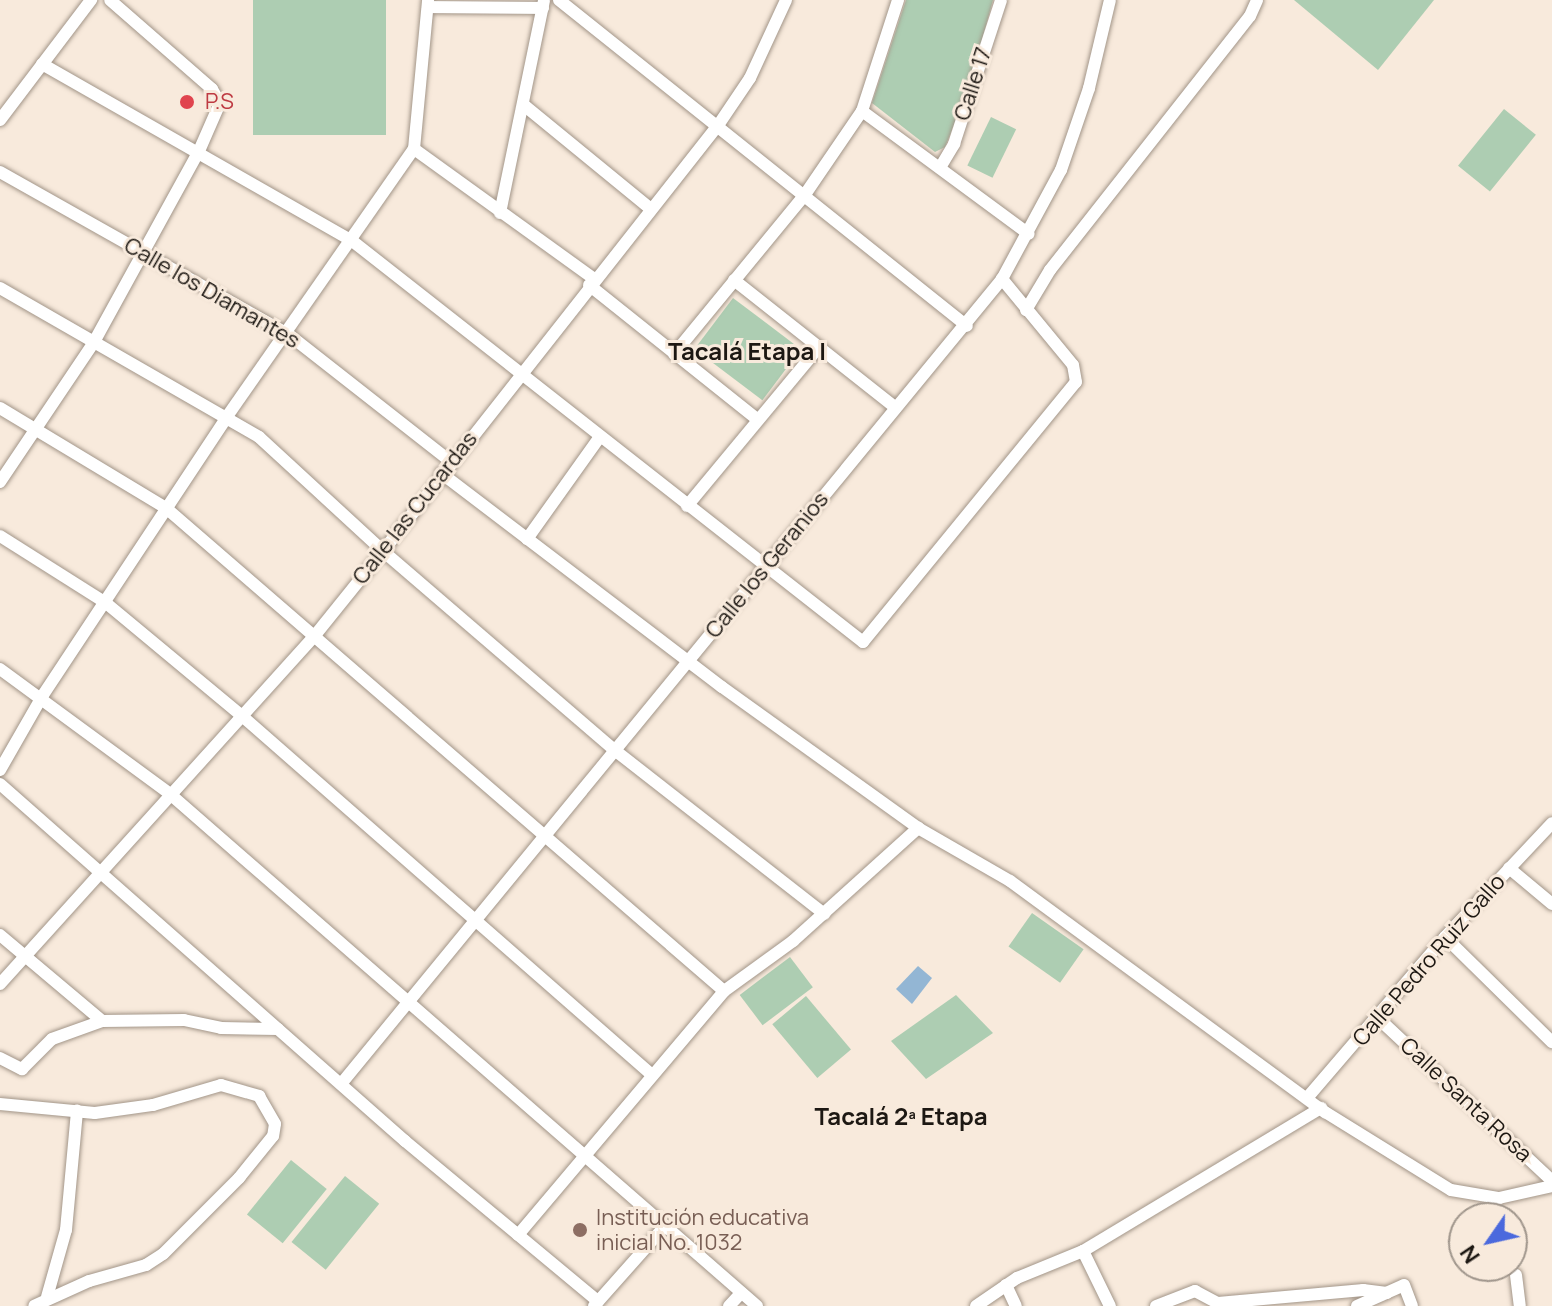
<!DOCTYPE html>
<html>
<head>
<meta charset="utf-8">
<style>
  body { margin:0 }
  #map { position:relative; width:1552px; height:1306px; overflow:hidden; background:#f8eadc; font-family:Manrope,sans-serif }
  div>[style] { position:absolute }
  [style*='--x'] { left:calc(var(--x)*1px); top:calc(var(--y)*1px); width:calc(var(--w)*1px); rotate:calc(var(--a)*1deg) }
  .green>* { inset:0; background:#adcdb2; transform-origin:0 0 }
  .water>* { inset:0; background:#93b6d4 }
  .roads { filter:drop-shadow(0 0 2px #a29588) drop-shadow(0 0 2px #a29588) }
  .minor>* { height:12px; margin:-6px; padding:0 6px; transform-origin:6px; border-radius:6px; background:#fff }
  .dots>* { width:22px; height:22px; translate:-50% -50%; box-sizing:border-box; border:4px solid #f8eadc; border-radius:50% }
  span { translate:-50% -50%; white-space:nowrap; text-align:center; line-height:1.15; -webkit-text-stroke:6px #f8eadc; paint-order:stroke }
  .street-label { font-size:22px; color:#1d1813 }
  .health-label { font-size:22px; color:#be3a42 }
  .left { translate:0 -50%; text-align:left }
  .education-label { font-size:22px; color:#785e54 }
  .neighbourhood-label { font-size:24px; color:#1d1813; font-weight:700 }
  .north { position:absolute; left:1448px; top:1202px; width:80px; height:80px; box-sizing:border-box; background:#f8eadc; border:2px solid #a0968c; border-radius:50%; rotate:236deg; font-size:22px; font-weight:700; line-height:32px; text-align:center; color:#1d1813 }
  .north::after { content:''; display:block; margin:auto; width:28px; height:36px; background:#4b69dd; clip-path:polygon(50% 0,100% 100%,50% 72%,0 100%) }
</style>
</head>
<body>
<div id="map">
  <div class="green">
    <div style="left:253px;top:0;width:133px;height:135px"></div>
    <div style="clip-path:polygon(906px 0,993px 0,968px 90px,945px 147px,935px 152px,872px 103px)"></div>
    <div style="clip-path:polygon(1294px 0,1434px 0,1378px 70px)"></div>
    <div style="left:1504px;top:109px;width:41px;height:73px;rotate:39deg"></div>
    <div style="left:991px;top:117px;width:28px;height:54px;rotate:26deg"></div>
    <div style="left:733px;top:298px;width:85px;height:64px;rotate:37deg"></div>
    <div style="left:1032px;top:913px;width:63px;height:41px;rotate:35deg"></div>
    <div style="left:790px;top:957px;width:38px;height:63px;rotate:53deg"></div>
    <div style="clip-path:polygon(956px 995px,993px 1033px,926px 1079px,891px 1041px)"></div>
    <div style="left:806px;top:996px;width:70px;height:44px;rotate:50deg"></div>
    <div style="left:291px;top:1160px;width:46px;height:70px;rotate:39deg"></div>
    <div style="left:345px;top:1176px;width:44px;height:85px;rotate:39deg"></div>
  </div>
  <div class="water">
    <div style="clip-path:polygon(918px 966px,932px 978px,912px 1004px,896px 989px)"></div>
  </div>
  <div class="roads">
    <div class="minor">
      <div style="--x:559;--y:0;--w:522;--a:38.63"></div>
      <div style="--x:428;--y:7;--w:115;--a:0.5"></div>
      <div style="--x:42;--y:64;--w:356;--a:29.7"></div>
      <div style="--x:351;--y:240;--w:651;--a:38.14"></div>
      <div style="--x:863;--y:642;--w:336;--a:-50.7"></div>
      <div style="--x:1076;--y:382;--w:17;--a:-100"></div>
      <div style="--x:1073;--y:365;--w:112;--a:-129.5"></div>
      <div style="--x:525;--y:106;--w:163;--a:39.3"></div>
      <div style="--x:862;--y:111;--w:207;--a:36.4"></div>
      <div style="--x:0;--y:120;--w:151;--a:-52.8"></div>
      <div style="--x:414;--y:149;--w:222;--a:35.8"></div>
      <div style="--x:941;--y:166;--w:26;--a:-59"></div>
      <div style="--x:954;--y:144;--w:151;--a:-71.9"></div>
      <div style="--x:0;--y:172;--w:330;--a:29.4"></div>
      <div style="--x:288;--y:334;--w:206;--a:38.1"></div>
      <div style="--x:500;--y:213;--w:217;--a:-78.3"></div>
      <div style="--x:734;--y:280;--w:206;--a:38.3"></div>
      <div style="--x:589;--y:285;--w:216;--a:38.6"></div>
      <div style="--x:0;--y:288;--w:299;--a:29.9"></div>
      <div style="--x:259;--y:437;--w:168;--a:42.6"></div>
      <div style="--x:383;--y:551;--w:308;--a:40.7"></div>
      <div style="--x:617;--y:752;--w:263;--a:38"></div>
      <div style="--x:1026;--y:310;--w:47;--a:-59"></div>
      <div style="--x:1050;--y:270;--w:323;--a:-51.8"></div>
      <div style="--x:1250;--y:16;--w:17;--a:-66"></div>
      <div style="--x:674;--y:354;--w:205;--a:-50.6"></div>
      <div style="--x:804;--y:196;--w:103;--a:-55.7"></div>
      <div style="--x:862;--y:111;--w:117;--a:-72"></div>
      <div style="--x:0;--y:408;--w:194;--a:31.1"></div>
      <div style="--x:166;--y:508;--w:738;--a:40.88"></div>
      <div style="--x:441;--y:473;--w:353;--a:37.3"></div>
      <div style="--x:722;--y:687;--w:241;--a:35.7"></div>
      <div style="--x:918;--y:828;--w:106;--a:29.9"></div>
      <div style="--x:1010;--y:881;--w:391;--a:36.3"></div>
      <div style="--x:1325;--y:1112;--w:148;--a:31.8"></div>
      <div style="--x:1451;--y:1190;--w:49;--a:9.5"></div>
      <div style="--x:1499;--y:1198;--w:54;--a:-12.8"></div>
      <div style="--x:0;--y:482;--w:169;--a:-56.1"></div>
      <div style="--x:94;--y:342;--w:218;--a:-61.2"></div>
      <div style="--x:199;--y:151;--w:52;--a:-66.4"></div>
      <div style="--x:220;--y:103;--w:16;--a:-120"></div>
      <div style="--x:212;--y:89;--w:135;--a:-138.9"></div>
      <div style="--x:687;--y:506;--w:207;--a:-50.3"></div>
      <div style="--x:0;--y:536;--w:125;--a:32.3"></div>
      <div style="--x:106;--y:603;--w:177;--a:39.7"></div>
      <div style="--x:242;--y:716;--w:545;--a:41.21"></div>
      <div style="--x:527;--y:539;--w:124;--a:-54.5"></div>
      <div style="--x:0;--y:669;--w:211;--a:36.3"></div>
      <div style="--x:170;--y:794;--w:779;--a:41.1"></div>
      <div style="--x:0;--y:770;--w:86;--a:-60.2"></div>
      <div style="--x:43;--y:695;--w:332;--a:-56.5"></div>
      <div style="--x:226;--y:418;--w:328;--a:-55.1"></div>
      <div style="--x:414;--y:149;--w:150;--a:-84.6"></div>
      <div style="--x:0;--y:784;--w:540;--a:41.4"></div>
      <div style="--x:405;--y:1141;--w:251;--a:39.7"></div>
      <div style="--x:1509;--y:868;--w:56;--a:39.9"></div>
      <div style="--x:0;--y:935;--w:133;--a:40.1"></div>
      <div style="--x:1445;--y:937;--w:150;--a:44.5"></div>
      <div style="--x:0;--y:984;--w:472;--a:-47.9"></div>
      <div style="--x:316;--y:634;--w:107;--a:-51.1"></div>
      <div style="--x:383;--y:551;--w:543;--a:-51.8"></div>
      <div style="--x:719;--y:124;--w:55;--a:-56"></div>
      <div style="--x:750;--y:78;--w:86;--a:-65.2"></div>
      <div style="--x:1379;--y:1019;--w:237;--a:43.1"></div>
      <div style="--x:0;--y:1058;--w:25;--a:27"></div>
      <div style="--x:22;--y:1069;--w:42;--a:-45"></div>
      <div style="--x:52;--y:1039;--w:53;--a:-19.8"></div>
      <div style="--x:102;--y:1021;--w:82;--a:-0.7"></div>
      <div style="--x:184;--y:1020;--w:38;--a:12"></div>
      <div style="--x:221;--y:1028;--w:57;--a:1"></div>
      <div style="--x:341;--y:1084;--w:1042;--a:-50.61"></div>
      <div style="--x:1002;--y:279;--w:124;--a:-61.6"></div>
      <div style="--x:1061;--y:170;--w:87;--a:-71.1"></div>
      <div style="--x:1089;--y:88;--w:90;--a:-76.6"></div>
      <div style="--x:1307;--y:1098;--w:212;--a:-49.4"></div>
      <div style="--x:1445;--y:937;--w:156;--a:-46.8"></div>
      <div style="--x:0;--y:1104;--w:95;--a:5.4"></div>
      <div style="--x:95;--y:1113;--w:59;--a:-7.9"></div>
      <div style="--x:153;--y:1105;--w:71;--a:-16.4"></div>
      <div style="--x:221;--y:1085;--w:40;--a:16"></div>
      <div style="--x:259;--y:1096;--w:32;--a:60"></div>
      <div style="--x:275;--y:1124;--w:12;--a:99"></div>
      <div style="--x:273;--y:1136;--w:54;--a:129"></div>
      <div style="--x:239;--y:1178;--w:107;--a:135"></div>
      <div style="--x:163;--y:1254;--w:20;--a:147"></div>
      <div style="--x:146;--y:1265;--w:59;--a:164.3"></div>
      <div style="--x:89;--y:1281;--w:60;--a:155.6"></div>
      <div style="--x:518;--y:1235;--w:319;--a:-49.8"></div>
      <div style="--x:724;--y:991;--w:85;--a:-35.9"></div>
      <div style="--x:793;--y:941;--w:169;--a:-42.1"></div>
      <div style="--x:1083;--y:1251;--w:61;--a:63.9"></div>
      <div style="--x:1516;--y:1275;--w:31;--a:83"></div>
      <div style="--x:1006;--y:1285;--w:23;--a:65"></div>
      <div style="--x:47;--y:1297;--w:70;--a:-74.2"></div>
      <div style="--x:66;--y:1230;--w:120;--a:-84.7"></div>
      <div style="--x:594;--y:1306;--w:107;--a:-48.4"></div>
      <div style="--x:729;--y:1306;--w:18;--a:-47"></div>
      <div style="--x:976;--y:1306;--w:50;--a:-34.3"></div>
      <div style="--x:1017;--y:1278;--w:71;--a:-22.2"></div>
      <div style="--x:1083;--y:1251;--w:278;--a:-31"></div>
      <div style="--x:1156;--y:1306;--w:42;--a:-21"></div>
      <div style="--x:1195;--y:1291;--w:26;--a:28"></div>
      <div style="--x:1218;--y:1303;--w:146;--a:-5.1"></div>
      <div style="--x:1363;--y:1290;--w:24;--a:7"></div>
      <div style="--x:1357;--y:1306;--w:51;--a:-24.1"></div>
      <div style="--x:1404;--y:1285;--w:22;--a:69"></div>
    </div>
  </div>
  <div class="dots">
    <div style="left:187px;top:102px;background:#e0444e"></div>
    <div style="left:580px;top:1230px;background:#8d6e63"></div>
  </div>
  <div class="street-label">
    <span style="left:973px;top:84px;rotate:-72deg">Calle 17</span>
    <span style="left:212px;top:293px;rotate:30deg">Calle los Diamantes</span>
    <span style="left:415px;top:508px;rotate:-52deg">Calle las Cucardas</span>
    <span style="left:767px;top:565px;rotate:-51deg">Calle los Geranios</span>
    <span style="left:1429px;top:960px;rotate:-49deg">Calle Pedro Ruiz Gallo</span>
    <span style="left:1466px;top:1100px;rotate:43deg">Calle Santa Rosa</span>
  </div>
  <div class="health-label">
    <span class="left" style="left:205px;top:102px">P.S</span>
  </div>
  <div class="education-label">
    <span class="left" style="left:596px;top:1230px">Institución educativa<br>inicial No. 1032</span>
  </div>
  <div class="neighbourhood-label">
    <span style="left:747px;top:351px">Tacalá Etapa I</span>
    <span style="left:901px;top:1116px">Tacalá 2ª Etapa</span>
  </div>
  <div class="north">N</div>
</div>
</body>
</html>
